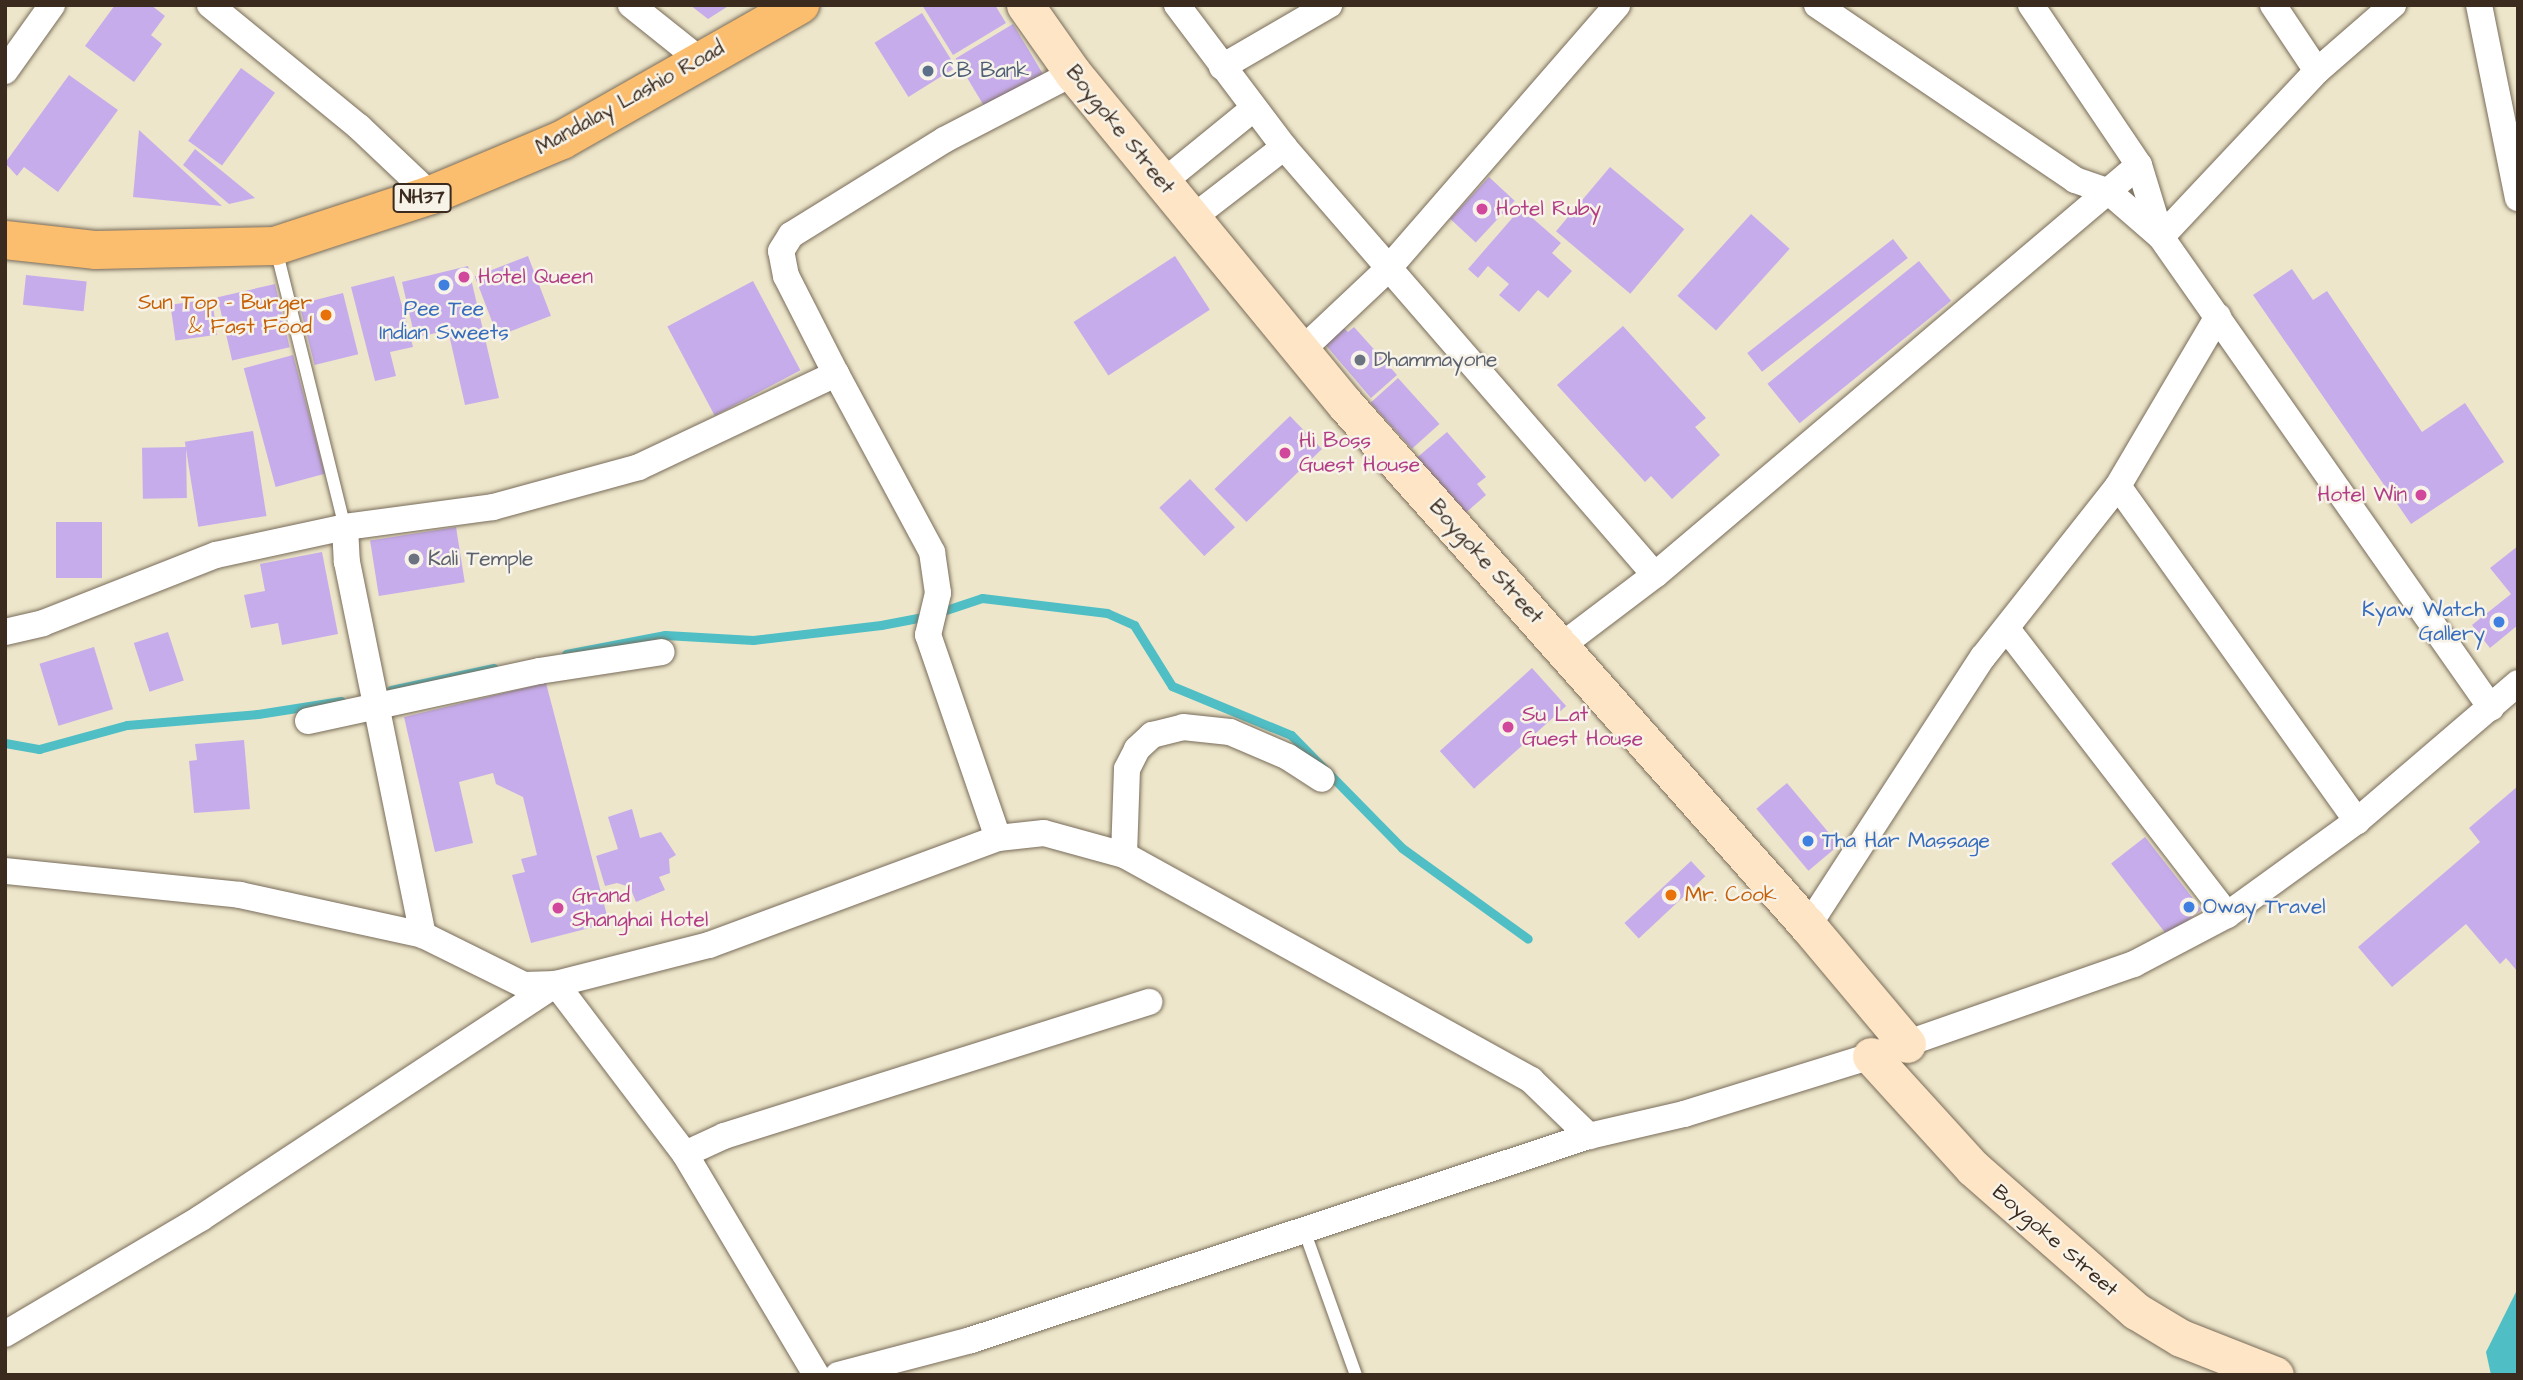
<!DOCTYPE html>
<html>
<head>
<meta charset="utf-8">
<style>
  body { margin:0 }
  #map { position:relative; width:2523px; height:1380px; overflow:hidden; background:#ede6ca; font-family:"Architects Daughter",sans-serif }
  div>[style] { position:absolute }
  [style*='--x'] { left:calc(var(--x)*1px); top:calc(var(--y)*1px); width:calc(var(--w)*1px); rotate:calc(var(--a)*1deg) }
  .water>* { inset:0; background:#4fbec5 }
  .stream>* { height:9px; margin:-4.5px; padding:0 4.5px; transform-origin:4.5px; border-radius:4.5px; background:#4fbec5 }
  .building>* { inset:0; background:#c7acec; transform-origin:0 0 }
  .roads { filter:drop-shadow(0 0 2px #796c5a) drop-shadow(0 0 2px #796c5a) }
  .lane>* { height:12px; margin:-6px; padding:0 6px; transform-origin:6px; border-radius:6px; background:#fff }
  .street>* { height:26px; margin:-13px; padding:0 13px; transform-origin:13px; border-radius:13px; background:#fff }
  .secondary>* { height:37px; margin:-18.5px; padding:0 18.5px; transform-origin:18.5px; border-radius:18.5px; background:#fde5c5 }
  .highway>* { height:38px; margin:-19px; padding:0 19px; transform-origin:19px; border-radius:19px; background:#fbbd6e }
  .dots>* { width:19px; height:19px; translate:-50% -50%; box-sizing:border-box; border:4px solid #f7f3e8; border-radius:50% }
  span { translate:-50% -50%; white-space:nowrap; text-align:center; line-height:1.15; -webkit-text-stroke:5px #f7f3e8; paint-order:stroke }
  .shield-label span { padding:2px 5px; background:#f7f3e8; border:2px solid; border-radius:5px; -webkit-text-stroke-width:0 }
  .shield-label { font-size:19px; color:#3b2a1e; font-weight:700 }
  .service-label { font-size:21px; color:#4e5e75 }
  .left { translate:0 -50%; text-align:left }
  .street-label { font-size:21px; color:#3b2a1e }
  .hotel-label { font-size:21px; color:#b23c85 }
  .right { translate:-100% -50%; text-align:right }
  .food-label { font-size:21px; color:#c56008 }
  .shop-label { font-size:21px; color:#366cbe }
  .worship-label { font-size:21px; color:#5b616d }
  .frame { position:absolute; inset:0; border:7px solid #3b2a1e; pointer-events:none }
</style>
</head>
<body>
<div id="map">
  <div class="water">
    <div style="clip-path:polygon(2518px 1288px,2518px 1375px,2491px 1375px,2486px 1352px)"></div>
  </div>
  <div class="stream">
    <div style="--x:566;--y:654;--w:101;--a:-10.9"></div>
    <div style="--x:665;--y:635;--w:88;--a:3.3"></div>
    <div style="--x:753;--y:640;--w:129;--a:-6.7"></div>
    <div style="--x:881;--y:625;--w:48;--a:-10.8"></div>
    <div style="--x:928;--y:616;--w:57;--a:-18.4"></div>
    <div style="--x:982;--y:598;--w:126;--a:6.8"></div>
    <div style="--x:1107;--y:613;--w:30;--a:24"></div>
    <div style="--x:1134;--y:625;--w:72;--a:58.1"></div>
    <div style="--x:1172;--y:686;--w:129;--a:22.4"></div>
    <div style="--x:1291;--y:735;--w:158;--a:45.5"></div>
    <div style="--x:1402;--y:848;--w:155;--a:35.8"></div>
    <div style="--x:391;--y:690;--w:105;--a:-12.1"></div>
    <div style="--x:5;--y:743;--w:35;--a:10"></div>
    <div style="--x:39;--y:749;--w:91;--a:-15.3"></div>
    <div style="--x:127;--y:725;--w:131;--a:-4.8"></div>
    <div style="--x:258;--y:714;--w:84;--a:-8.9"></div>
  </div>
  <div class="building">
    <div style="clip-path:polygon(115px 5px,151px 5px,165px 16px,151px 35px,162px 44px,134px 82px,85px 46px)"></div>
    <div style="clip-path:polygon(690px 5px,730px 5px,708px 19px)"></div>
    <div style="clip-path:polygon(922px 5px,995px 5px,1006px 23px,953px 55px)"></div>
    <div style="left:922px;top:13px;width:64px;height:56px;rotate:58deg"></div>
    <div style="left:1013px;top:24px;width:60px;height:67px;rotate:59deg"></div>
    <div style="left:241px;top:68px;width:42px;height:90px;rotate:36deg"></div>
    <div style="clip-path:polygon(69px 75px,118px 110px,58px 192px,24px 167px,17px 176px,5px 163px)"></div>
    <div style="clip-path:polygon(139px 130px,222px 206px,133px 197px)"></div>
    <div style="clip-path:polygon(195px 149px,255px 198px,229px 204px,183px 165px)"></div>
    <div style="left:1610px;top:167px;width:97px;height:84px;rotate:40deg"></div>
    <div style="left:1489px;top:177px;width:35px;height:57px;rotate:43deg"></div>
    <div style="clip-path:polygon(1521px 208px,1561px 243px,1552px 253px,1572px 271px,1548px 298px,1538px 290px,1519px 312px,1499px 295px,1509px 284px,1488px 266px,1478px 278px,1468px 269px)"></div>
    <div style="left:1751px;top:214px;width:52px;height:110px;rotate:42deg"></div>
    <div style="left:1893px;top:239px;width:24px;height:185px;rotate:52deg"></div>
    <div style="left:528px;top:256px;width:64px;height:57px;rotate:69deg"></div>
    <div style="left:1175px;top:256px;width:64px;height:121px;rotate:57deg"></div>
    <div style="left:1919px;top:261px;width:51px;height:195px;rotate:51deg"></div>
    <div style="clip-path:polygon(468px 266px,499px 398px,465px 405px,448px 330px,415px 338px,402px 282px)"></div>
    <div style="clip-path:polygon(2292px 269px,2313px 300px,2327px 291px,2422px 432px,2465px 403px,2504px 462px,2411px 524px,2253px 295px)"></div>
    <div style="left:26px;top:275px;width:61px;height:30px;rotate:6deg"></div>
    <div style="clip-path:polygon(394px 276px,413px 347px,390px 352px,396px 376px,375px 381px,351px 287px)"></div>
    <div style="left:753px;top:281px;width:101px;height:97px;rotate:62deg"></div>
    <div style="left:275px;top:284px;width:65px;height:59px;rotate:77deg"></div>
    <div style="left:343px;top:293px;width:63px;height:45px;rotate:76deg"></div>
    <div style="left:212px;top:299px;width:36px;height:42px;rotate:82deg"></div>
    <div style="clip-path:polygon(1623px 326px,1706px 418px,1695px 427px,1720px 455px,1672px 499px,1651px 476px,1645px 482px,1557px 385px)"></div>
    <div style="clip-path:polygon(1343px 327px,1348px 332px,1354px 327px,1397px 375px,1371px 398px,1324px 343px)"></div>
    <div style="left:293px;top:355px;width:123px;height:51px;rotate:75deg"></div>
    <div style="left:1398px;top:378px;width:62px;height:37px;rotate:48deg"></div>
    <div style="left:1290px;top:416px;width:46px;height:105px;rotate:46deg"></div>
    <div style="left:253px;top:431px;width:86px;height:69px;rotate:81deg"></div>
    <div style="clip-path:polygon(1447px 432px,1486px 477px,1477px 484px,1486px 495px,1462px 516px,1413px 461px)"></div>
    <div style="left:186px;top:447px;width:51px;height:44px;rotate:89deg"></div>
    <div style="left:1190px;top:479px;width:66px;height:42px;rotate:47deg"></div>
    <div style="left:56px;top:522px;width:46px;height:56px"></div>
    <div style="left:456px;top:527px;width:56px;height:87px;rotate:81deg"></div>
    <div style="clip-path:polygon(2518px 546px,2518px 625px,2490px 648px,2472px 625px,2511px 594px,2490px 568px)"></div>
    <div style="clip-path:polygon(322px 552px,338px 634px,282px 645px,278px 623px,251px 628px,244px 595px,265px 591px,260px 564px)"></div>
    <div style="left:168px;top:632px;width:51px;height:36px;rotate:72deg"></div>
    <div style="left:94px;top:647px;width:65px;height:57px;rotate:73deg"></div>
    <div style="left:1532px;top:668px;width:51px;height:124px;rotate:48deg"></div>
    <div style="clip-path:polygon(546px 683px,609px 923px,531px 943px,512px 875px,525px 872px,521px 859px,537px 855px,523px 797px,496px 784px,493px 773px,459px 782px,473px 843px,435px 852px,404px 717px)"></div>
    <div style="clip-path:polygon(244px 740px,250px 809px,194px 813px,189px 761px,197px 760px,195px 744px)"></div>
    <div style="left:1787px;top:783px;width:81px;height:40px;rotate:50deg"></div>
    <div style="clip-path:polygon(2518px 786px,2518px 972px,2506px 958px,2500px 964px,2466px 924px,2392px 987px,2358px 947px,2480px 842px,2469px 828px)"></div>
    <div style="clip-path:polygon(632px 809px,640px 838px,661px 832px,676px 855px,669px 859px,670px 873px,659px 877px,665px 890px,636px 902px,630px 887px,617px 883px,605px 886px,596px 856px,618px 849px,608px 817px)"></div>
    <div style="left:2145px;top:837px;width:92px;height:43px;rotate:52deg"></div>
    <div style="left:1691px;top:861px;width:21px;height:91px;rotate:47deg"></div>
  </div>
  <div class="roads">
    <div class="lane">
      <div style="--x:276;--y:249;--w:286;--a:76.1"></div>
      <div style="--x:1304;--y:1230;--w:154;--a:70.3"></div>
    </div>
    <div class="street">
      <div style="--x:210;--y:5;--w:193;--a:39.3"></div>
      <div style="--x:359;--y:127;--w:99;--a:43.4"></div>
      <div style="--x:631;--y:5;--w:88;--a:38.6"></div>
      <div style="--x:1177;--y:5;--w:178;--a:53"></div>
      <div style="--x:1284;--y:147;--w:566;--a:49.08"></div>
      <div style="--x:1817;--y:5;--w:312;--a:34.1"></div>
      <div style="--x:2075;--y:180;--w:36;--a:19"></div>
      <div style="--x:2109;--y:192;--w:69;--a:40.9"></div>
      <div style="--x:2161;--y:237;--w:228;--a:-46.8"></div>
      <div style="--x:2317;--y:71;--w:101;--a:-41"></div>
      <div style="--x:2031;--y:5;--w:193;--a:56"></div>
      <div style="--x:2139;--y:165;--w:75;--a:73"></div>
      <div style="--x:2161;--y:237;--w:575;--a:54.98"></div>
      <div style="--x:2273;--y:5;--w:79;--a:56.3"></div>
      <div style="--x:2479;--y:5;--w:197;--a:78.6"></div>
      <div style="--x:1222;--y:67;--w:124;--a:-30.1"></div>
      <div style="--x:5;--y:71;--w:81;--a:-54.5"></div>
      <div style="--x:1162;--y:183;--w:117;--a:-39.1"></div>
      <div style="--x:1191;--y:219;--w:118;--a:-37.7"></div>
      <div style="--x:1302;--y:350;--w:117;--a:-43.3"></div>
      <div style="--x:1387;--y:270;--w:351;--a:-49"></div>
      <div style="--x:2118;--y:486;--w:412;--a:54.5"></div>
      <div style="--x:345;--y:527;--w:35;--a:87"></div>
      <div style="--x:347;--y:562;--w:381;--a:78.5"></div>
      <div style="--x:2007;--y:629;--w:361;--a:52.4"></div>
      <div style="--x:5;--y:632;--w:39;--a:-13"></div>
      <div style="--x:43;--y:623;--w:186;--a:-21.5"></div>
      <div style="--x:216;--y:555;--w:132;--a:-12.2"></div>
      <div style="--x:345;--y:527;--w:149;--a:-7.7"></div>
      <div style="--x:493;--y:507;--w:151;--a:-15.3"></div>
      <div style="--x:639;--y:467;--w:218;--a:-25.3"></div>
      <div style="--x:1561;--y:646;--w:118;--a:-37.1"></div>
      <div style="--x:1655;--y:575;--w:634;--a:-40.27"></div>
      <div style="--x:308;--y:721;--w:236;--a:-12.2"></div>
      <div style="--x:539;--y:671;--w:124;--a:-8.8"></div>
      <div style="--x:998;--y:838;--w:215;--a:-109"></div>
      <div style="--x:928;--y:635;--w:43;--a:-76.6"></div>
      <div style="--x:938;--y:593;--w:41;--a:-98.3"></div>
      <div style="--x:932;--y:552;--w:202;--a:-118.3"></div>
      <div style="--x:836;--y:374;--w:110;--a:-117"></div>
      <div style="--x:786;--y:276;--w:25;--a:-101"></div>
      <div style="--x:781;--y:251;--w:19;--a:-58"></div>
      <div style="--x:791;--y:235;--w:180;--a:-31.8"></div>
      <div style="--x:944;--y:140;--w:145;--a:-27.4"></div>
      <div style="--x:1124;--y:855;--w:86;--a:-88"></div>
      <div style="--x:1127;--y:769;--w:22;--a:-63"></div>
      <div style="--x:1137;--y:749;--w:21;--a:-43"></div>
      <div style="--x:1152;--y:735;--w:32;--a:-14"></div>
      <div style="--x:1183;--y:727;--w:47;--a:6.1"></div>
      <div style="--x:1230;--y:732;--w:63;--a:23.3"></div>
      <div style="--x:1288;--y:757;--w:40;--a:32.9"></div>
      <div style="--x:5;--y:871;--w:236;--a:5.8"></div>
      <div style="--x:240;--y:895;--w:187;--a:12.3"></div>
      <div style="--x:423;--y:935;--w:113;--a:26.3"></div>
      <div style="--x:524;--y:985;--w:32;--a:-2"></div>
      <div style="--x:556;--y:984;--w:213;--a:52.8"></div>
      <div style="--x:685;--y:1154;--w:257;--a:59.3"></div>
      <div style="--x:1808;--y:926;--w:321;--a:-57"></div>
      <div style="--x:1983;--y:657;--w:218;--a:-51.7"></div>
      <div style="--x:2118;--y:486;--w:197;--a:-59.5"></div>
      <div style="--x:685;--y:1154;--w:43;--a:-24.8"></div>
      <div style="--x:724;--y:1136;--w:446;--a:-17.5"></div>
      <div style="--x:5;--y:1334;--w:228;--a:-30.6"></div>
      <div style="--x:201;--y:1218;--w:425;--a:-33.4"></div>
      <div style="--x:556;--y:984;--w:158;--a:-14.3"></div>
      <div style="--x:709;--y:945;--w:308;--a:-20.3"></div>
      <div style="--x:998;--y:838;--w:46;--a:-6.2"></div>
      <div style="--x:1044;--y:833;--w:83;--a:15.4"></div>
      <div style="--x:1124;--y:855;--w:465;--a:28.9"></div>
      <div style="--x:1531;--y:1080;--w:81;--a:44"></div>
      <div style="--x:838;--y:1375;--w:138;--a:-14.7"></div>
      <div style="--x:971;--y:1340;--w:651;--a:-18.27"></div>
      <div style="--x:1589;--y:1136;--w:98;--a:-13"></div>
      <div style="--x:1684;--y:1114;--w:196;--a:-17.2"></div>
      <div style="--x:1871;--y:1056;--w:279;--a:-19.3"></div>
      <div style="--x:2134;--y:964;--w:105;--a:-27.8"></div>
      <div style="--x:2227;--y:915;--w:160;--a:-35.9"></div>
      <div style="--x:2357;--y:821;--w:212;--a:-40.6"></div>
    </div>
    <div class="secondary">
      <div style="--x:1025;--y:5;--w:83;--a:54.8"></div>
      <div style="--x:1073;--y:73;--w:428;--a:50.6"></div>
      <div style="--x:1345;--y:404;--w:698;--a:48.43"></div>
      <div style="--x:1808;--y:926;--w:154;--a:50"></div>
      <div style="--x:1871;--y:1056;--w:151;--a:47.7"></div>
      <div style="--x:1973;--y:1168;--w:217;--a:41.3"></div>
      <div style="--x:2136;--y:1311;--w:52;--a:31"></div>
      <div style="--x:2181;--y:1338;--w:101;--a:21.5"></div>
    </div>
    <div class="highway">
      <div style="--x:5;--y:240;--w:92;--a:6.3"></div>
      <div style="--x:96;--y:250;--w:179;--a:-1.3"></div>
      <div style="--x:275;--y:246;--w:164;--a:-18.1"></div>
      <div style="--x:431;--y:195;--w:142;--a:-22.8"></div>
      <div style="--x:562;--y:140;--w:274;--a:-29.6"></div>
    </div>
  </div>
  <div class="dots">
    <div style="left:928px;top:71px;background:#5c6f8a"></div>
    <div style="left:1482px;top:209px;background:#d1479c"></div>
    <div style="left:464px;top:277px;background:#d1479c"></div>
    <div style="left:444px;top:285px;background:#3f7fe0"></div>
    <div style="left:326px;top:315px;background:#e8710a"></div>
    <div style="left:1360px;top:360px;background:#6b7280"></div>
    <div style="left:1285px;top:453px;background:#d1479c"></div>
    <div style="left:2421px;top:495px;background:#d1479c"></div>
    <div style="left:414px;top:559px;background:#6b7280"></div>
    <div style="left:2499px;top:622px;background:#3f7fe0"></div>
    <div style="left:1508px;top:727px;background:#d1479c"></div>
    <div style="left:1808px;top:841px;background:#3f7fe0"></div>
    <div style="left:1671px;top:895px;background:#e8710a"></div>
    <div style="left:2189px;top:907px;background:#3f7fe0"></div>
    <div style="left:558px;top:908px;background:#d1479c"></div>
  </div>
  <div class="shield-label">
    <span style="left:422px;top:198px">NH37</span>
  </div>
  <div class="service-label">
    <span class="left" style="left:942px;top:71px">CB Bank</span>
  </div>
  <div class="street-label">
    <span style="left:630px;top:98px;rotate:-29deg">Mandalay Lashio Road</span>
    <span style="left:1120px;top:130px;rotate:51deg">Boygoke Street</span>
    <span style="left:1486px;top:562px;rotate:48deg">Boygoke Street</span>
    <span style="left:2055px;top:1241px;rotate:41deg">Boygoke Street</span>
  </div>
  <div class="hotel-label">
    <span class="left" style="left:1496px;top:209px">Hotel Ruby</span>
    <span class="left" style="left:478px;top:277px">Hotel Queen</span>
    <span class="left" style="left:1299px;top:453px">Hi Boss<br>Guest House</span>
    <span class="right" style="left:2407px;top:495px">Hotel Win</span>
    <span class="left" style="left:1522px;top:727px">Su Lat<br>Guest House</span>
    <span class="left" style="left:572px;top:908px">Grand<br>Shanghai Hotel</span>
  </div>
  <div class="food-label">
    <span class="right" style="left:312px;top:315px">Sun Top - Burger<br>&amp; Fast Food</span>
    <span class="left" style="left:1685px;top:895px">Mr. Cook</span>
  </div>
  <div class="shop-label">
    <span style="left:444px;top:321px">Pee Tee<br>Indian Sweets</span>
    <span class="right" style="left:2485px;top:622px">Kyaw Watch<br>Gallery</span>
    <span class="left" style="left:1822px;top:841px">Tha Har Massage</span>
    <span class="left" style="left:2203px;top:907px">Oway Travel</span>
  </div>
  <div class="worship-label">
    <span class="left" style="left:1374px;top:360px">Dhammayone</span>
    <span class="left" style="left:428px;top:559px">Kali Temple</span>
  </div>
  <div class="frame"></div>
</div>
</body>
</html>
